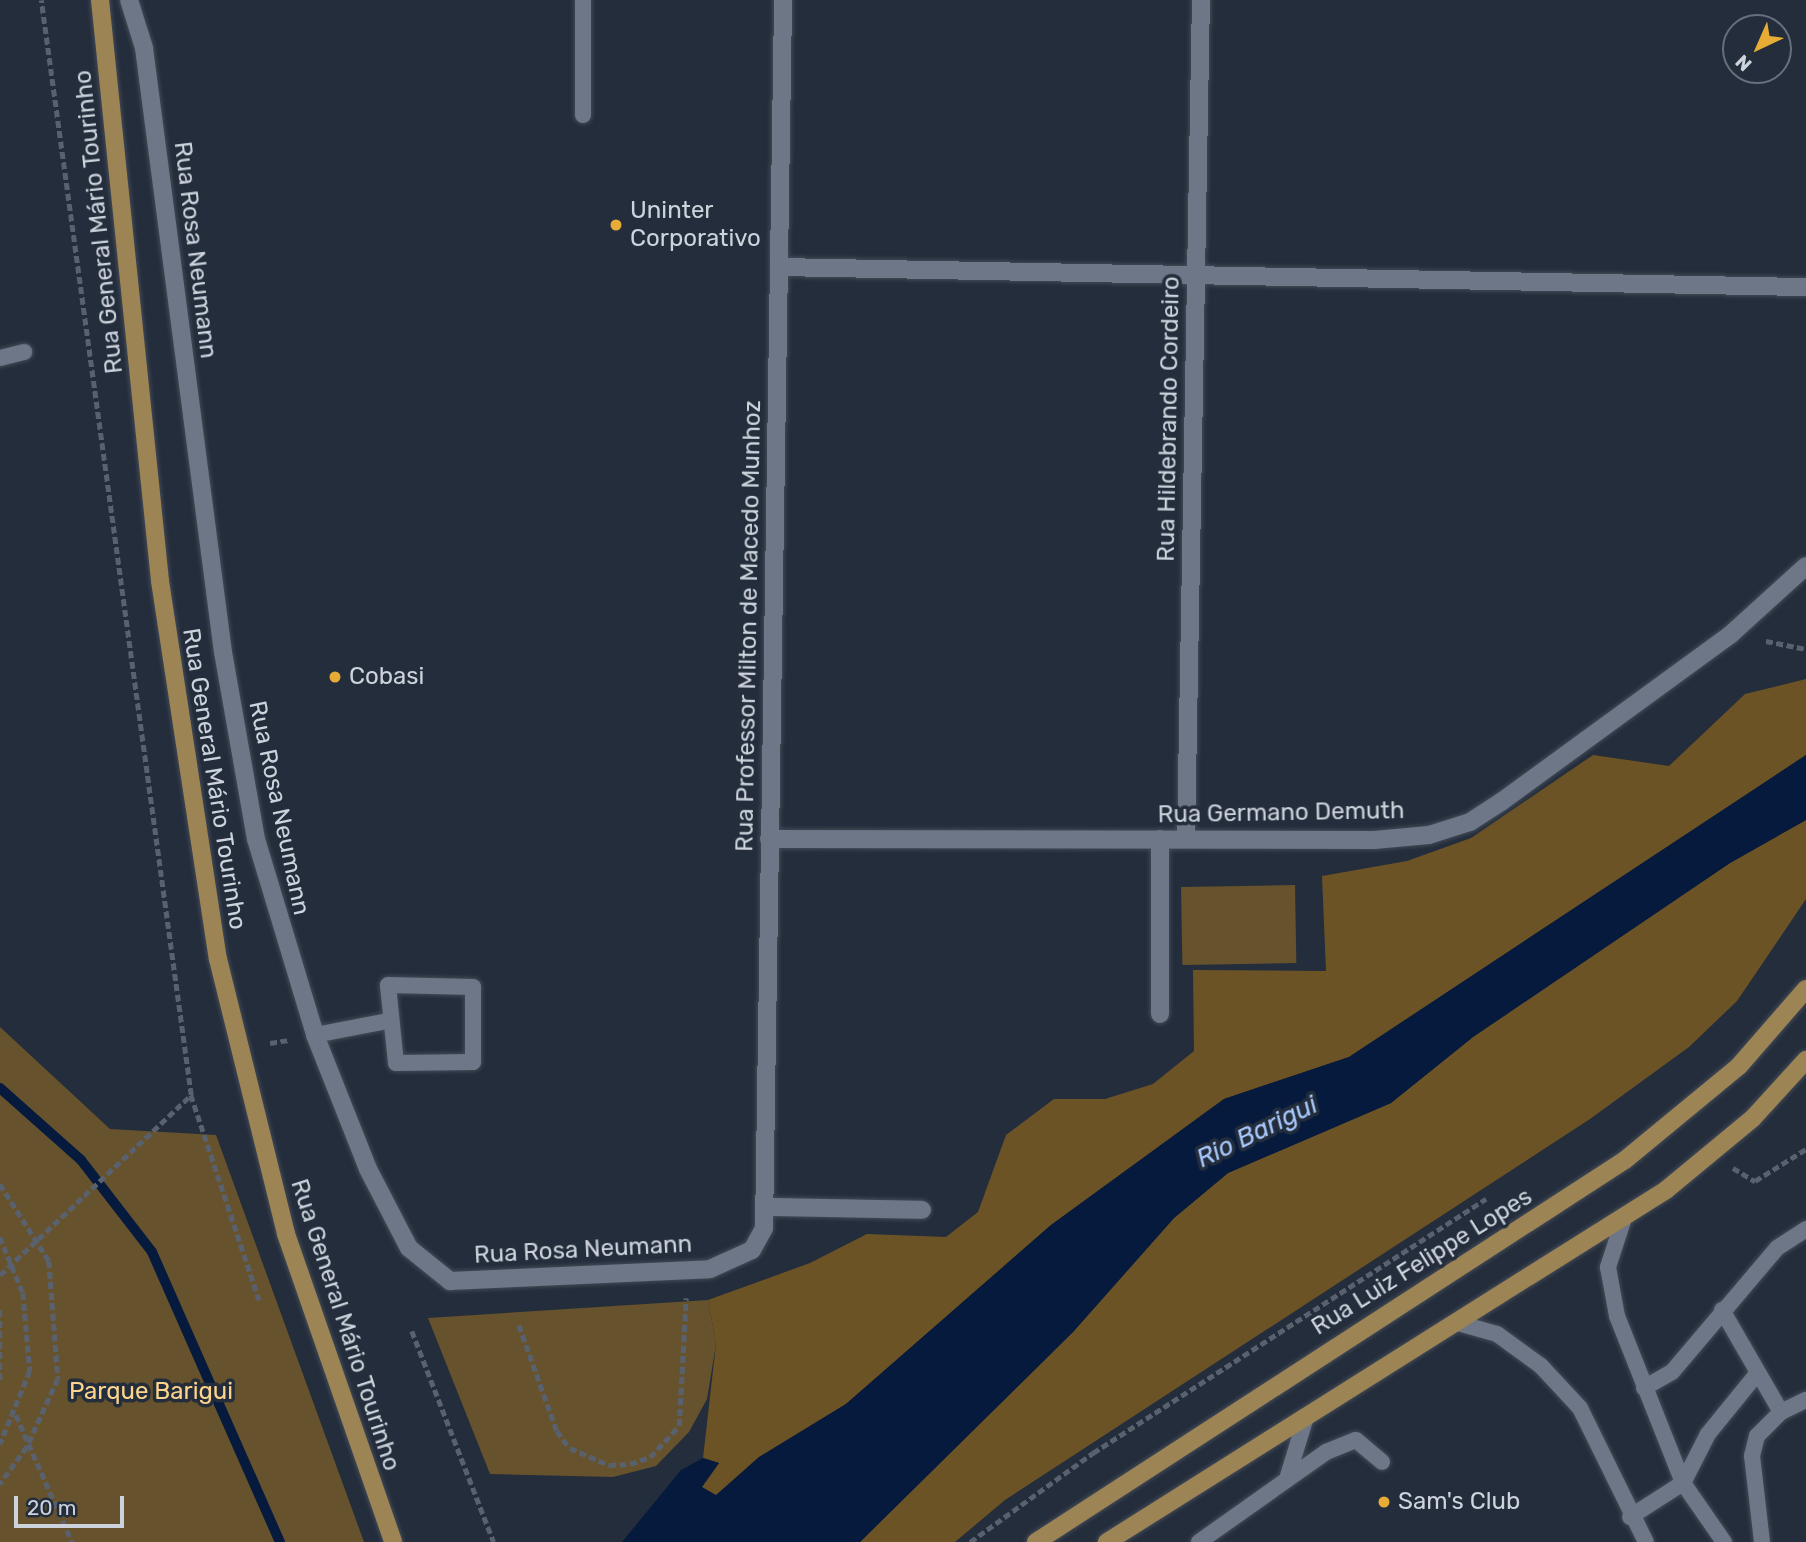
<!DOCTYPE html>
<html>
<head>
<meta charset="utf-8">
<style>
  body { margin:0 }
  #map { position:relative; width:1806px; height:1542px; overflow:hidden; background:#242d3c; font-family:Rubik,sans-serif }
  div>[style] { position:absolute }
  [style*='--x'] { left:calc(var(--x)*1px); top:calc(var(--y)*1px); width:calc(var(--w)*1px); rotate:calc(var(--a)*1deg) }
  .green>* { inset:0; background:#66522c; transform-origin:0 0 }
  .forest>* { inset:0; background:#6c5325 }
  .water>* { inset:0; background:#051a3c }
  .stream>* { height:10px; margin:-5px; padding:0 5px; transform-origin:5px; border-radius:5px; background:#051a3c }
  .path>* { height:4.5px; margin-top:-2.25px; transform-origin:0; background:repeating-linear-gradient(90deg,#59616e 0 7px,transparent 0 10.5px) }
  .roads { filter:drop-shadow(0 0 2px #434a56) drop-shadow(0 0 2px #434a56) }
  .lane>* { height:16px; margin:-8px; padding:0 8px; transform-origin:8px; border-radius:8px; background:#6d7788 }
  .street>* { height:18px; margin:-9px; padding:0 9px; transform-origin:9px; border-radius:9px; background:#6d7788 }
  .primary>* { height:18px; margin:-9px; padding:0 9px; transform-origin:9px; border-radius:9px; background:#9c8455 }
  .dots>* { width:19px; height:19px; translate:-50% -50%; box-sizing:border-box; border:4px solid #242d3c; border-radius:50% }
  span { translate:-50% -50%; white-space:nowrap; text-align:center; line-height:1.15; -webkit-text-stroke:7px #242d3c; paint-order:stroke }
  .poi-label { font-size:24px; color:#cdd3dc }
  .left { translate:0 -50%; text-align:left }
  .street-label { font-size:24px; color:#cdd3dc }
  .park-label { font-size:24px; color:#fdd48c }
  .water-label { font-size:26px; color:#a6c7fa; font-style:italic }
  .north { position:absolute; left:1722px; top:14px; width:70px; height:70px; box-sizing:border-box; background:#242d3c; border:2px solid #686f7c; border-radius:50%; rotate:224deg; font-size:19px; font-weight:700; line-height:28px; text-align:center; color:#cdd3dc }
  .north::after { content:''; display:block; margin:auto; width:24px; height:32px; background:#e6ac36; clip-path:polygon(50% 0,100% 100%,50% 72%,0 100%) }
  .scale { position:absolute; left:14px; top:1496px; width:110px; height:32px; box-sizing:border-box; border:4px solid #cdd3dc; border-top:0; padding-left:9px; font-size:21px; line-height:24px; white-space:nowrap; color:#cdd3dc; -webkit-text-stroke:5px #242d3c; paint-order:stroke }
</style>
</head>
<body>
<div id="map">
  <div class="green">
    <div style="left:1295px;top:885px;width:78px;height:114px;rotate:89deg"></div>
    <div style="clip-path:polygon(0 1027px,110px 1129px,216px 1135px,364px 1542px,0 1542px)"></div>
    <div style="clip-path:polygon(708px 1300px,716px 1344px,707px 1399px,689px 1432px,656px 1466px,613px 1477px,490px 1474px,428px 1318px)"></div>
  </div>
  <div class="forest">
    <div style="clip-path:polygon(1806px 679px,1806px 755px,1349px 1057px,1224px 1099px,1051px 1225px,846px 1404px,759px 1457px,716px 1496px,701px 1488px,719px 1463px,703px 1458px,716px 1344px,708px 1300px,810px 1263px,867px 1234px,946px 1237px,978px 1212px,1006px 1135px,1054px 1099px,1105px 1099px,1153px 1084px,1194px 1051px,1193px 970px,1326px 971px,1322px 876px,1407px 861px,1471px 838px,1593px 755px,1669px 766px,1745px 694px)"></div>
    <div style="clip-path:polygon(1806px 820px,1806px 899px,1737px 1001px,1689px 1047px,1590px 1119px,1005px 1500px,955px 1542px,860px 1542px,1073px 1332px,1174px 1218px,1228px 1173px,1391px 1103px,1473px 1037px,1730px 863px)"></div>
  </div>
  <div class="water">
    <div style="clip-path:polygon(1806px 755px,1806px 820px,1730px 863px,1473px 1037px,1391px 1103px,1228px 1173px,1174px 1218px,1073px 1332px,860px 1542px,622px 1542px,681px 1470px,703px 1458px,719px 1463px,702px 1487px,716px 1495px,759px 1457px,846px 1404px,1051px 1225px,1224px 1099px,1349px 1057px)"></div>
  </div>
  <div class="stream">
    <div style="--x:0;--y:1088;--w:108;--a:41.6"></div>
    <div style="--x:81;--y:1160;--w:116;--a:52.3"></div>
    <div style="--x:152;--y:1252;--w:317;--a:66.2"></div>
  </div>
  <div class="path">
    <div style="--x:1766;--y:641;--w:41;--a:11.3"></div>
    <div style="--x:270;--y:1043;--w:20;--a:-9"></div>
    <div style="--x:191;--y:1095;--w:216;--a:71.6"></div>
    <div style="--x:1733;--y:1168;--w:26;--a:31"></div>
    <div style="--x:1755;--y:1181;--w:60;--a:-32.1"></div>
    <div style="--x:0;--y:1184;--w:91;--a:57.5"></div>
    <div style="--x:49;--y:1261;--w:118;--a:85.6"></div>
    <div style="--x:58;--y:1379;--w:75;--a:114.5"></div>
    <div style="--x:27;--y:1447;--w:46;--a:126.1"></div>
    <div style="--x:0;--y:1237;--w:61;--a:67.7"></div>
    <div style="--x:23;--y:1293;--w:78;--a:84.9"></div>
    <div style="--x:30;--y:1371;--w:79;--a:112.3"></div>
    <div style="--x:0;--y:1275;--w:262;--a:-43.3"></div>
    <div style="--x:191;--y:1095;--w:1105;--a:-97.8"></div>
    <div style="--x:0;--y:1310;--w:71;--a:90"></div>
    <div style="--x:519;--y:1325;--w:113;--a:70.3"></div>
    <div style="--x:557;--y:1431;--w:21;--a:53"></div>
    <div style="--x:570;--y:1448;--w:43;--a:23.6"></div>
    <div style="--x:609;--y:1465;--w:21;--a:-3"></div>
    <div style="--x:630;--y:1464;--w:21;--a:-19"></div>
    <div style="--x:650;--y:1457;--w:42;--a:-46.9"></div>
    <div style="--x:679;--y:1426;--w:128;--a:-86.9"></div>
    <div style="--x:412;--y:1331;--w:226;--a:68.8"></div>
    <div style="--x:16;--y:1415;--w:139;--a:66.2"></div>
    <div style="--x:970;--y:1542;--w:152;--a:-35.9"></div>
    <div style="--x:1093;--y:1453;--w:468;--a:-32.9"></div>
  </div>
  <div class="roads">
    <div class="lane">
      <div style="--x:583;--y:115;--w:115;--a:-90"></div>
      <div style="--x:0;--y:358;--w:25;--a:-14"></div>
      <div style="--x:388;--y:985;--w:85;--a:1.3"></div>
      <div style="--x:473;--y:987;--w:75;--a:90"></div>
      <div style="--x:473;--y:1062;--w:77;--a:179.3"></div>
      <div style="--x:396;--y:1063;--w:78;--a:-95.9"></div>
      <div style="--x:315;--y:1035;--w:74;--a:-10.9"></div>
      <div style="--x:1624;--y:1218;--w:52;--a:108.1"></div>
      <div style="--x:1608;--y:1267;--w:50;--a:79.6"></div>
      <div style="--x:1617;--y:1316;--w:180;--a:68.4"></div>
      <div style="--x:1683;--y:1483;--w:72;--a:55.2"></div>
      <div style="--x:1722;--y:1310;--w:118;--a:60"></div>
      <div style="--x:1458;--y:1323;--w:41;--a:15.8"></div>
      <div style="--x:1497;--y:1334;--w:54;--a:36"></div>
      <div style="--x:1541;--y:1366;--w:57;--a:47.1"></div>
      <div style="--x:1580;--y:1408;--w:149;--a:63.8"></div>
      <div style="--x:1644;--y:1388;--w:32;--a:-30"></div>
      <div style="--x:1672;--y:1372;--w:162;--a:-49.7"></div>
      <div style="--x:1777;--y:1248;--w:35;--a:-33"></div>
      <div style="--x:1287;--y:1479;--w:62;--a:-73"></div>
      <div style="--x:1630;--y:1517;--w:63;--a:-32.7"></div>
      <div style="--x:1683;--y:1483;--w:55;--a:-63"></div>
      <div style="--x:1708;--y:1434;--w:76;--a:-50.9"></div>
      <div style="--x:1199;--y:1542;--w:156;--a:-35.3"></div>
      <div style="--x:1326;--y:1452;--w:32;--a:-22"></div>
      <div style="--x:1356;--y:1440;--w:34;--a:40"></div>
      <div style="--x:1762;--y:1542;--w:87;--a:-96.6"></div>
      <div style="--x:1752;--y:1456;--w:21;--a:-76"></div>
      <div style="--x:1757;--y:1436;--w:34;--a:-45"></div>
      <div style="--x:1781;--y:1412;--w:28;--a:-26"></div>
    </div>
    <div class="street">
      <div style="--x:129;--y:0;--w:50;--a:72.6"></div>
      <div style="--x:144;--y:48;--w:609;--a:82.55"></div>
      <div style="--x:223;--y:652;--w:190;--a:80"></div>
      <div style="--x:256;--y:839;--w:205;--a:73.2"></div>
      <div style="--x:315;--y:1035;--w:144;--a:68.4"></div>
      <div style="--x:368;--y:1169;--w:89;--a:62.6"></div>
      <div style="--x:409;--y:1248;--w:53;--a:38.8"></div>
      <div style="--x:450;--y:1281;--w:260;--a:-2.6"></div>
      <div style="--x:710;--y:1269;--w:46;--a:-24.3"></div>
      <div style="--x:752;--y:1250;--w:25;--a:-61"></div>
      <div style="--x:764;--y:1228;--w:1228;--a:-89.11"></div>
      <div style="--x:779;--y:267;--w:1027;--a:1.12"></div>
      <div style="--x:769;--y:839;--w:605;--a:0.09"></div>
      <div style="--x:1374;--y:840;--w:55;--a:-5.2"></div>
      <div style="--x:1429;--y:835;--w:43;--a:-17.6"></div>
      <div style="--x:1470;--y:822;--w:37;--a:-33"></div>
      <div style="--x:1501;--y:802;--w:285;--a:-36.1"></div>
      <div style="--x:1731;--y:634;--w:101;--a:-42.2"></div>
      <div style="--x:1186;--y:839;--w:839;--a:-88.98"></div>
      <div style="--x:1160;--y:1014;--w:175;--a:-90"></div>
      <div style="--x:770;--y:1207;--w:152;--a:1.1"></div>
    </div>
    <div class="primary">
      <div style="--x:100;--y:0;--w:584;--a:84.1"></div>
      <div style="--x:160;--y:581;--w:382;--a:81.3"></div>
      <div style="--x:218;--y:959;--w:283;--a:76.1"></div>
      <div style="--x:286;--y:1234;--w:326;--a:70.8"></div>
      <div style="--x:1036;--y:1542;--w:702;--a:-32.97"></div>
      <div style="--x:1625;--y:1160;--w:148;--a:-39.5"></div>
      <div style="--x:1739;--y:1066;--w:102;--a:-49"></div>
      <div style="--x:1107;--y:1542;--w:661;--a:-32.2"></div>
      <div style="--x:1666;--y:1190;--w:113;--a:-39.6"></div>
      <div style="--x:1753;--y:1118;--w:79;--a:-47.6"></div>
    </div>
  </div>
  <div class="dots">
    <div style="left:616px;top:225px;background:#e6ac36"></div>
    <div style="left:335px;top:677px;background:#e6ac36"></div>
    <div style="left:1384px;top:1502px;background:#e6ac36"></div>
  </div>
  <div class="poi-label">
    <span class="left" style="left:630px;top:225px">Uninter<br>Corporativo</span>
    <span class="left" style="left:349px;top:677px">Cobasi</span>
    <span class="left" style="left:1398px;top:1502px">Sam's Club</span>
  </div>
  <div class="street-label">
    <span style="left:99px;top:222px;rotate:-96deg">Rua General Mário Tourinho</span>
    <span style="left:195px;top:250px;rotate:83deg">Rua Rosa Neumann</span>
    <span style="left:1169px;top:419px;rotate:-89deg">Rua Hildebrando Cordeiro</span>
    <span style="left:749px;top:626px;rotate:-89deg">Rua Professor Milton de Macedo Munhoz</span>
    <span style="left:214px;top:779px;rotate:81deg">Rua General Mário Tourinho</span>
    <span style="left:279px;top:808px;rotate:78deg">Rua Rosa Neumann</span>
    <span style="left:1281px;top:813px;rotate:-1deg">Rua Germano Demuth</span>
    <span style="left:583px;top:1250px;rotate:-3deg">Rua Rosa Neumann</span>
    <span style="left:1422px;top:1262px;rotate:-32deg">Rua Luiz Felippe Lopes</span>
    <span style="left:345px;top:1325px;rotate:72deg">Rua General Mário Tourinho</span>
  </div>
  <div class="park-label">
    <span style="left:151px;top:1392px">Parque Barigui</span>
  </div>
  <div class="water-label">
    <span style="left:1257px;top:1132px;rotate:-26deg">Rio Barigui</span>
  </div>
  <div class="north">N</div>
  <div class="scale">20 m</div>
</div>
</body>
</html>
